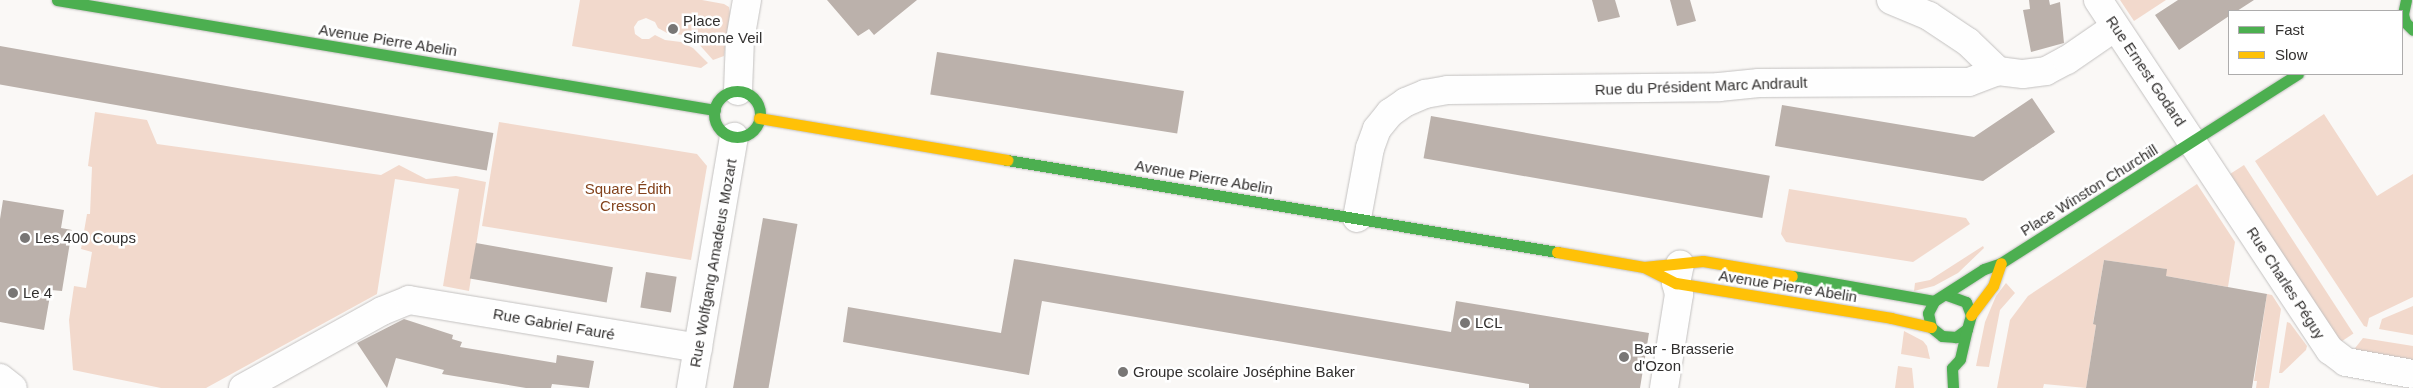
<!DOCTYPE html>
<html>
<head>
<meta charset="utf-8">
<style>
  body { margin:0 }
  #map { position:relative; width:2413px; height:388px; overflow:hidden; background:#faf8f6; font-family:Arial,sans-serif }
  div>[style] { position:absolute }
  [style*='--x'] { left:calc(var(--x)*1px); top:calc(var(--y)*1px); width:calc(var(--w)*1px); rotate:calc(var(--a)*1deg) }
  .green>* { inset:0; background:#f2d9cc; transform-origin:0 0 }
  .building>* { inset:0; background:#bbb1ab; transform-origin:0 0 }
  .roads { filter:drop-shadow(0 0 1px #c3c1c0) drop-shadow(0 0 1px #c3c1c0) }
  .street>* { height:28px; margin:-14px; padding:0 14px; transform-origin:14px; border-radius:14px; background:#fefefe }
  .fast>* { height:11px; margin:-5.5px; padding:0 5.5px; transform-origin:5.5px; border-radius:5.5px; background:#4caf50 }
  .fast>.ring { margin:-5.5px; padding:0; box-sizing:content-box; background:none; border:11px solid #4caf50; border-radius:50% }
  .slow>* { height:11px; margin:-5.5px; padding:0 5.5px; transform-origin:5.5px; border-radius:5.5px; background:#ffc107 }
  .dots>* { width:14px; height:14px; translate:-50% -50%; box-sizing:border-box; border:2px solid #fff; border-radius:50% }
  span { translate:-50% -50%; white-space:nowrap; text-align:center; line-height:1.15; -webkit-text-stroke:5px #fff; paint-order:stroke }
  .poi-label { font-size:15px; color:#32302f }
  .left { translate:0 -50%; text-align:left }
  .street-label { font-size:15px; color:#32302f }
  .park-label { font-size:15px; color:#83431d }
  .legend { position:absolute; left:2228px; top:10px; width:175px; height:65px; box-sizing:border-box; background:#fff; border:1px solid #adacac; margin:0; padding:6px 9px; list-style:none; font-size:15px; color:#32302f }
  .legend li { display:flex; align-items:center; gap:10px; height:25px }
  .legend b { width:25px; border:1px solid #adacac }
</style>
</head>
<body>
<div id="map">
  <div class="green">
    <div style="clip-path:polygon(580px 0,702px 0,724px 4px,729px 7px,730px 13px,724px 56px,713px 60px,697px 42px,684px 35px,667px 33px,658px 28px,655px 22px,646px 18px,638px 21px,634px 27px,635px 34px,642px 39px,649px 39px,655px 35px,665px 40px,681px 42px,693px 48px,708px 63px,701px 68px,572px 46px)"></div>
    <div style="clip-path:polygon(2120px 0,2166px 0,2134px 21px)"></div>
    <div style="clip-path:polygon(95px 112px,147px 120px,157px 144px,381px 175px,399px 165px,426px 179px,456px 176px,486px 182px,469px 291px,443px 286px,459px 189px,395px 179px,377px 294px,206px 388px,161px 388px,73px 370px,69px 320px,74px 286px,86px 288px,92px 252px,81px 249px,87px 214px,90px 214px,92px 167px,88px 166px)"></div>
    <div style="clip-path:polygon(2324px 114px,2377px 196px,2413px 174px,2413px 297px,2369px 318px,2367px 327px,2364px 326px,2255px 161px)"></div>
    <div style="clip-path:polygon(499px 122px,697px 154px,707px 166px,691px 260px,482px 226px)"></div>
    <div style="left:2244px;top:165px;width:201px;height:18px;rotate:57deg"></div>
    <div style="clip-path:polygon(2197px 184px,2235px 242px,2228px 287px,2166px 276px,2166px 269px,2104px 260px,2093px 323px,2096px 325px,2086px 388px,2044px 384px,2043px 388px,1997px 388px,2010px 320px,2028px 296px)"></div>
    <div style="clip-path:polygon(1789px 189px,1966px 218px,1970px 224px,1913px 262px,1786px 242px,1781px 234px)"></div>
    <div style="clip-path:polygon(1983px 246px,1984px 248px,1958px 273px,1934px 286px,1914px 291px,1915px 283px,1930px 280px)"></div>
    <div style="clip-path:polygon(2006px 283px,2015px 293px,2000px 310px,1989px 367px,1976px 366px,1985px 322px,1996px 296px)"></div>
    <div style="clip-path:polygon(2267px 294px,2272px 295px,2281px 309px,2269px 388px,2256px 388px,2257px 381px,2254px 381px)"></div>
    <div style="clip-path:polygon(2413px 306px,2413px 335px,2379px 329px,2382px 319px)"></div>
    <div style="clip-path:polygon(2287px 322px,2290px 323px,2307px 346px,2306px 350px,2282px 373px,2279px 373px)"></div>
    <div style="clip-path:polygon(1904px 331px,1923px 341px,1927px 346px,1930px 359px,1901px 354px)"></div>
    <div style="clip-path:polygon(2363px 338px,2413px 346px,2413px 364px,2352px 352px)"></div>
    <div style="clip-path:polygon(1898px 366px,1912px 368px,1914px 388px,1895px 388px)"></div>
  </div>
  <div class="building">
    <div style="clip-path:polygon(827px 0,917px 0,874px 35px,869px 29px,858px 36px)"></div>
    <div style="clip-path:polygon(1592px 0,1615px 0,1620px 17px,1598px 22px)"></div>
    <div style="clip-path:polygon(1670px 0,1690px 0,1696px 21px,1677px 26px)"></div>
    <div style="clip-path:polygon(2029px 0,2049px 0,2050px 5px,2060px 2px,2064px 43px,2031px 52px,2023px 10px,2030px 9px)"></div>
    <div style="clip-path:polygon(2178px 0,2254px 0,2237px 11px,2229px 11px,2229px 16px,2179px 50px,2155px 15px)"></div>
    <div style="left:0;top:46px;width:501px;height:38px;rotate:10deg"></div>
    <div style="left:937px;top:52px;width:250px;height:43px;rotate:9deg"></div>
    <div style="clip-path:polygon(2032px 98px,2055px 132px,1983px 181px,1775px 146px,1782px 105px,1974px 137px)"></div>
    <div style="left:1431px;top:116px;width:344px;height:43px;rotate:10deg"></div>
    <div style="clip-path:polygon(3px 200px,64px 210px,61px 228px,72px 230px,62px 291px,51px 290px,44px 330px,0 322px,0 219px)"></div>
    <div style="left:763px;top:218px;width:35px;height:173px;rotate:10deg"></div>
    <div style="left:476px;top:243px;width:139px;height:36px;rotate:10deg"></div>
    <div style="clip-path:polygon(1014px 259px,1451px 332px,1456px 301px,1649px 333px,1640px 388px,1529px 388px,1529px 384px,1042px 301px,1029px 375px,843px 342px,848px 307px,1001px 333px)"></div>
    <div style="clip-path:polygon(2104px 260px,2167px 269px,2166px 276px,2267px 294px,2252px 388px,2086px 388px,2096px 325px,2093px 324px)"></div>
    <div style="left:646px;top:272px;width:31px;height:36px;rotate:9deg"></div>
    <div style="clip-path:polygon(404px 319px,453px 335px,452px 339px,462px 342px,460px 347px,556px 363px,557px 355px,594px 361px,589px 388px,552px 384px,551px 388px,526px 388px,442px 374px,444px 370px,396px 358px,387px 388px,357px 343px)"></div>
  </div>
  <div class="roads">
    <div class="street">
      <div style="--x:1891;--y:0;--w:41;--a:22.8"></div>
      <div style="--x:1929;--y:16;--w:47;--a:33.7"></div>
      <div style="--x:1968;--y:42;--w:42;--a:44"></div>
      <div style="--x:2098;--y:0;--w:420;--a:56.5"></div>
      <div style="--x:2330;--y:350;--w:20;--a:37"></div>
      <div style="--x:2346;--y:362;--w:68;--a:10.2"></div>
      <div style="--x:738;--y:91;--w:51;--a:-87.8"></div>
      <div style="--x:740;--y:40;--w:41;--a:-80.1"></div>
      <div style="--x:1357;--y:218;--w:71;--a:-79.5"></div>
      <div style="--x:1370;--y:148;--w:20;--a:-70"></div>
      <div style="--x:1377;--y:129;--w:21;--a:-51"></div>
      <div style="--x:1390;--y:113;--w:19;--a:-35"></div>
      <div style="--x:1406;--y:102;--w:21;--a:-23"></div>
      <div style="--x:1425;--y:94;--w:23;--a:-10"></div>
      <div style="--x:1448;--y:90;--w:271;--a:-0.6"></div>
      <div style="--x:1719;--y:87;--w:40;--a:-5.7"></div>
      <div style="--x:1759;--y:83;--w:210;--a:-0.3"></div>
      <div style="--x:1969;--y:82;--w:31;--a:-21"></div>
      <div style="--x:1998;--y:71;--w:25;--a:7"></div>
      <div style="--x:2023;--y:74;--w:23;--a:-7"></div>
      <div style="--x:2046;--y:71;--w:24;--a:-28"></div>
      <div style="--x:2067;--y:60;--w:58;--a:-34.5"></div>
      <div style="--x:0;--y:378;--w:16;--a:38"></div>
      <div style="--x:243;--y:388;--w:159;--a:-29"></div>
      <div style="--x:382;--y:311;--w:29;--a:-22"></div>
      <div style="--x:409;--y:300;--w:293;--a:9.4"></div>
      <div style="--x:691;--y:388;--w:255;--a:-80.3"></div>
      <div style="--x:1664;--y:388;--w:95;--a:-80.9"></div>
      <div style="--x:1679;--y:294;--w:11;--a:-105"></div>
      <div style="--x:1676;--y:283;--w:19;--a:-78"></div>
    </div>
    <div class="fast">
      <div style="--x:57;--y:0;--w:667;--a:9.49"></div>
      <div style="--x:2406;--y:0;--w:14;--a:102"></div>
      <div style="--x:2403;--y:14;--w:8;--a:76"></div>
      <div style="--x:2405;--y:22;--w:11;--a:45"></div>
      <div class="ring" style="left:714px;top:91px;width:35px;height:35px"></div>
      <div style="--x:1007;--y:160;--w:558;--a:9.5"></div>
      <div style="--x:1792;--y:276;--w:144;--a:10"></div>
      <div style="--x:1947;--y:295;--w:20;--a:20"></div>
      <div style="--x:1966;--y:302;--w:14;--a:69"></div>
      <div style="--x:1971;--y:315;--w:15;--a:106"></div>
      <div style="--x:1967;--y:329;--w:14;--a:144"></div>
      <div style="--x:1956;--y:337;--w:14;--a:-176"></div>
      <div style="--x:1942;--y:336;--w:14;--a:-141"></div>
      <div style="--x:1931;--y:327;--w:14;--a:-102"></div>
      <div style="--x:1928;--y:313;--w:13;--a:-63"></div>
      <div style="--x:1934;--y:301;--w:59;--a:-32.6"></div>
      <div style="--x:1984;--y:269;--w:18;--a:-19"></div>
      <div style="--x:2001;--y:263;--w:352;--a:-32.5"></div>
      <div style="--x:1953;--y:388;--w:20;--a:-93"></div>
      <div style="--x:1952;--y:368;--w:12;--a:-48"></div>
      <div style="--x:1960;--y:359;--w:31;--a:-77"></div>
    </div>
    <div class="slow">
      <div style="--x:759;--y:118;--w:252;--a:9.6"></div>
      <div style="--x:1557;--y:252;--w:88;--a:9.8"></div>
      <div style="--x:1644;--y:267;--w:59;--a:-5.8"></div>
      <div style="--x:1703;--y:261;--w:90;--a:9.6"></div>
      <div style="--x:1644;--y:267;--w:36;--a:27"></div>
      <div style="--x:1676;--y:283;--w:218;--a:9.2"></div>
      <div style="--x:1891;--y:318;--w:41;--a:12.7"></div>
      <div style="--x:1971;--y:315;--w:36;--a:-53"></div>
      <div style="--x:1993;--y:286;--w:24;--a:-71"></div>
    </div>
  </div>
  <div class="dots">
    <div style="left:673px;top:29px;background:#787675"></div>
    <div style="left:25px;top:238px;background:#787675"></div>
    <div style="left:13px;top:293px;background:#787675"></div>
    <div style="left:1465px;top:323px;background:#787675"></div>
    <div style="left:1624px;top:357px;background:#787675"></div>
    <div style="left:1123px;top:372px;background:#787675"></div>
  </div>
  <div class="poi-label">
    <span class="left" style="left:683px;top:29px">Place<br>Simone Veil</span>
    <span class="left" style="left:35px;top:238px">Les 400 Coups</span>
    <span class="left" style="left:23px;top:293px">Le 4</span>
    <span class="left" style="left:1475px;top:323px">LCL</span>
    <span class="left" style="left:1634px;top:357px">Bar - Brasserie<br>d'Ozon</span>
    <span class="left" style="left:1133px;top:372px">Groupe scolaire Joséphine Baker</span>
  </div>
  <div class="street-label">
    <span style="left:388px;top:40px;rotate:9deg">Avenue Pierre Abelin</span>
    <span style="left:2146px;top:71px;rotate:56deg">Rue Ernest Godard</span>
    <span style="left:1701px;top:86px;rotate:-2deg">Rue du Président Marc Andrault</span>
    <span style="left:1204px;top:177px;rotate:10deg">Avenue Pierre Abelin</span>
    <span style="left:2089px;top:190px;rotate:-32deg">Place Winston Churchill</span>
    <span style="left:713px;top:263px;rotate:-80deg">Rue Wolfgang Amadeus Mozart</span>
    <span style="left:2286px;top:283px;rotate:57deg">Rue Charles Péguy</span>
    <span style="left:1788px;top:286px;rotate:9deg">Avenue Pierre Abelin</span>
    <span style="left:554px;top:324px;rotate:10deg">Rue Gabriel Fauré</span>
  </div>
  <div class="park-label">
    <span style="left:628px;top:197px">Square Édith<br>Cresson</span>
  </div>
  <ul class="legend">
  <li><b style="height:6px;background:#4caf50"></b>Fast</li>
  <li><b style="height:6px;background:#ffc107"></b>Slow</li>
  </ul>
</div>
</body>
</html>
